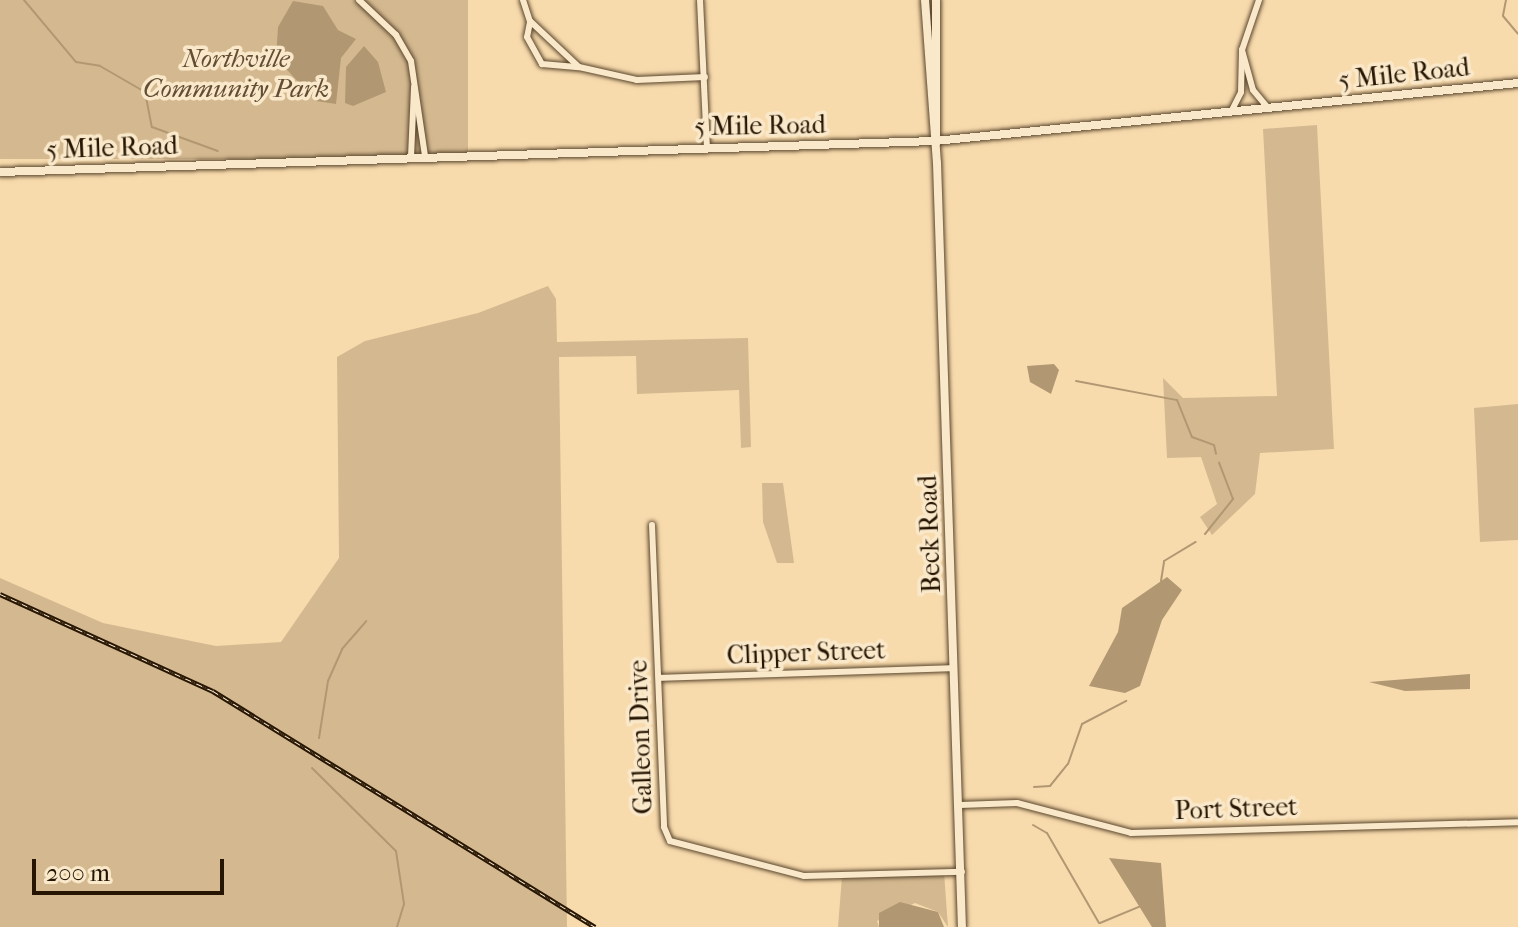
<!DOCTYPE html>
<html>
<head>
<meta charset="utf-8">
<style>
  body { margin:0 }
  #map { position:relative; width:1518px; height:927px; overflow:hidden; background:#f8dbad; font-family:"IM FELL French Canon",serif }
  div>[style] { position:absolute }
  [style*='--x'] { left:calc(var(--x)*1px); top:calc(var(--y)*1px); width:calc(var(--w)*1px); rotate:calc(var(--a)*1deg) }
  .green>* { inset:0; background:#d4b990; transform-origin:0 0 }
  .water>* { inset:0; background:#b19873 }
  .stream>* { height:2px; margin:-1px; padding:0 1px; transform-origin:1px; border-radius:1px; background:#b19873 }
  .roads { filter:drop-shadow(0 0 2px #5a462d) drop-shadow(0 0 2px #5a462d) }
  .street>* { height:6px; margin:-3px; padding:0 3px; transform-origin:3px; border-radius:3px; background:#fae8ca }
  .secondary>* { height:8px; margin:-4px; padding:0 4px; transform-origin:4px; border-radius:4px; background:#fae8ca }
  .rail>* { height:5px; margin-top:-2.5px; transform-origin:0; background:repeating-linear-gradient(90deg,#fae8ca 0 6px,#261502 0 12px); box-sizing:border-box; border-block:2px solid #261502 }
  span { translate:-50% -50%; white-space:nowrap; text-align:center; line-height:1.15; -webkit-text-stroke:7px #fae8ca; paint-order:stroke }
  .park-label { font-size:26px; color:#634e34; font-style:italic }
  .street-label { font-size:26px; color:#261502 }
  .scale { position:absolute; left:32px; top:859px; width:192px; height:36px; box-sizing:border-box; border:4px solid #261502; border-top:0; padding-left:10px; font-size:24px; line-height:28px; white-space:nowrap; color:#261502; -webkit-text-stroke:6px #fae8ca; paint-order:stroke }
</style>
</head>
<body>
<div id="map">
  <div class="green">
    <div style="left:0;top:0;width:468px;height:159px"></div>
    <div style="clip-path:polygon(1317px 125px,1334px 449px,1260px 453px,1255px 494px,1212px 535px,1200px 517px,1217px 504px,1201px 457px,1167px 458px,1163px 378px,1183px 398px,1277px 396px,1263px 129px)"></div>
    <div style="clip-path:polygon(548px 286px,556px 299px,557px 342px,748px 338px,751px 447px,741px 448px,739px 390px,637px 394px,636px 356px,559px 357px,567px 927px,0 927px,0 578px,103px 623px,216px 646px,281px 642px,339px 558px,337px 357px,365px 341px,478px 313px)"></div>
    <div style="clip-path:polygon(1518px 404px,1518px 540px,1480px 542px,1474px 408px)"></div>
    <div style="clip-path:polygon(762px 483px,783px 483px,794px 563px,777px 563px,763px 522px)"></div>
    <div style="clip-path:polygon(944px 872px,948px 927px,938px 912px,915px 903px,877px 921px,879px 927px,838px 927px,842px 876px)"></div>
  </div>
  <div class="water">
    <div style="clip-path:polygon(293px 1px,323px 6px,338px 30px,356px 39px,341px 58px,336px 104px,316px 101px,276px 58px,278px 27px)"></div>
    <div style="clip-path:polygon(364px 46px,378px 62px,386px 92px,353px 106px,345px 103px,346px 67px)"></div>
    <div style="clip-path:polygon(1054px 364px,1059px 370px,1051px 394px,1030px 382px,1027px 366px)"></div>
    <div style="clip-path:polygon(1167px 577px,1182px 590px,1162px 620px,1140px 686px,1125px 693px,1089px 686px,1118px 632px,1122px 608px)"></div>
    <div style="clip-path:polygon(1470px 674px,1470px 689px,1405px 691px,1369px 682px)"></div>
    <div style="clip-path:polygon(1109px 858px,1161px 863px,1166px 927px,1152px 927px)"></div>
    <div style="clip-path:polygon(900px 902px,938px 912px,944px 927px,879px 927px,879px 913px)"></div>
  </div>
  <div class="stream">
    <div style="--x:24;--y:0;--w:81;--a:50"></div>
    <div style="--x:76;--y:62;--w:24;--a:9"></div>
    <div style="--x:100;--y:66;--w:52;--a:30"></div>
    <div style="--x:145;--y:92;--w:36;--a:79"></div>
    <div style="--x:152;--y:127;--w:70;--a:20"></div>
    <div style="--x:1506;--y:0;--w:16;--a:101"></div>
    <div style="--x:1503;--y:16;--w:23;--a:50"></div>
    <div style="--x:1076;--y:381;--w:103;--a:10.7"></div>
    <div style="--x:1177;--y:400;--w:40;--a:68"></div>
    <div style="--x:1192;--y:437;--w:23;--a:20"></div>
    <div style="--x:1214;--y:445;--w:9;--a:77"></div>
    <div style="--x:1205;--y:534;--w:45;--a:-51.3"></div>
    <div style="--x:1233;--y:499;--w:39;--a:-111"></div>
    <div style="--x:1161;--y:581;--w:20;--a:-81"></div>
    <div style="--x:1164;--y:561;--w:37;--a:-31"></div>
    <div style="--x:319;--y:738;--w:58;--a:-81"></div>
    <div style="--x:328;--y:681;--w:35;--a:-66"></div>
    <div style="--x:342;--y:649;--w:37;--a:-49"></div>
    <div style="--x:312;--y:768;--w:118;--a:44.7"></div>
    <div style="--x:396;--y:851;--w:54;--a:81.4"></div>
    <div style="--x:404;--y:904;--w:24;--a:107"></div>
    <div style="--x:1034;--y:787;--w:16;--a:-4"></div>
    <div style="--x:1050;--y:786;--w:28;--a:-51"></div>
    <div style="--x:1068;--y:764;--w:42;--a:-70.7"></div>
    <div style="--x:1082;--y:724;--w:50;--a:-27.6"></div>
    <div style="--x:1033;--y:825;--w:16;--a:30"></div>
    <div style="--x:1047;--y:833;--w:104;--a:60"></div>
    <div style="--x:1100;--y:923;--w:44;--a:-22.5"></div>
  </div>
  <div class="roads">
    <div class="street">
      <div style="--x:359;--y:0;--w:51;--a:43.4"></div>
      <div style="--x:396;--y:35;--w:30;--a:60"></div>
      <div style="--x:411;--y:61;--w:96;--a:81.6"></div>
      <div style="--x:523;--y:0;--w:22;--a:72"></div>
      <div style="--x:530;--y:21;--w:67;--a:43.2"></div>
      <div style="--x:579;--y:67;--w:59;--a:12.6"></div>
      <div style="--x:637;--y:80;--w:68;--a:-2.5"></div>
      <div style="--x:700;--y:0;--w:146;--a:87.3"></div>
      <div style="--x:530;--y:22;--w:15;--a:101"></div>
      <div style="--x:527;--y:37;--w:31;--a:61"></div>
      <div style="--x:542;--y:64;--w:37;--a:5"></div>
      <div style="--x:1242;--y:50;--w:53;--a:-71.2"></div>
      <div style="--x:1231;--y:112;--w:22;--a:-63"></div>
      <div style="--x:1241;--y:92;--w:42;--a:-88.6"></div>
      <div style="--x:1242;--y:50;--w:41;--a:74.6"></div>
      <div style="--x:1253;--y:90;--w:23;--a:50"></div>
      <div style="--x:411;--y:157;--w:70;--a:-87.5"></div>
      <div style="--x:652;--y:525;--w:302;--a:87.7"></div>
      <div style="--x:664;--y:827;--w:15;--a:67"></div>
      <div style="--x:670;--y:841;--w:138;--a:14.6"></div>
      <div style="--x:804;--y:876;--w:158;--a:-1.5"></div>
      <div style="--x:659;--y:678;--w:295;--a:-1.9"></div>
      <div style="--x:960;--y:805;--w:57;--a:-2"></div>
      <div style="--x:1017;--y:803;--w:118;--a:14.7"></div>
      <div style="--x:1131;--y:833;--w:387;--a:-1.6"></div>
    </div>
    <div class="secondary">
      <div style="--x:925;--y:0;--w:163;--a:85.8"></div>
      <div style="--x:937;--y:163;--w:764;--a:88.13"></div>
      <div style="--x:936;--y:0;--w:136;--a:90"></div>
      <div style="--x:0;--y:172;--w:936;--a:-1.9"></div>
      <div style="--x:935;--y:141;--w:586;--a:-5.68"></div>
    </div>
  </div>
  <div class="rail">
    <div style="--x:0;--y:594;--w:234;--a:24.5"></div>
    <div style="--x:213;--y:691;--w:449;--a:31.7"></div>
  </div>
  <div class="park-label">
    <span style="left:236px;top:74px">Northville<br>Community Park</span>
  </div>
  <div class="street-label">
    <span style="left:1404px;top:74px;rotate:-6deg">5 Mile Road</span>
    <span style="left:760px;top:126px;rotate:-1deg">5 Mile Road</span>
    <span style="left:112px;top:148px;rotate:-2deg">5 Mile Road</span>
    <span style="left:930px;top:534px;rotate:-92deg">Beck Road</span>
    <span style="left:806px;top:653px;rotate:-2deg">Clipper Street</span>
    <span style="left:641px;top:737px;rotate:-92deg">Galleon Drive</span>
    <span style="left:1236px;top:809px;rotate:-2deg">Port Street</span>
  </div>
  <div class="scale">200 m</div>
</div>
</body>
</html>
